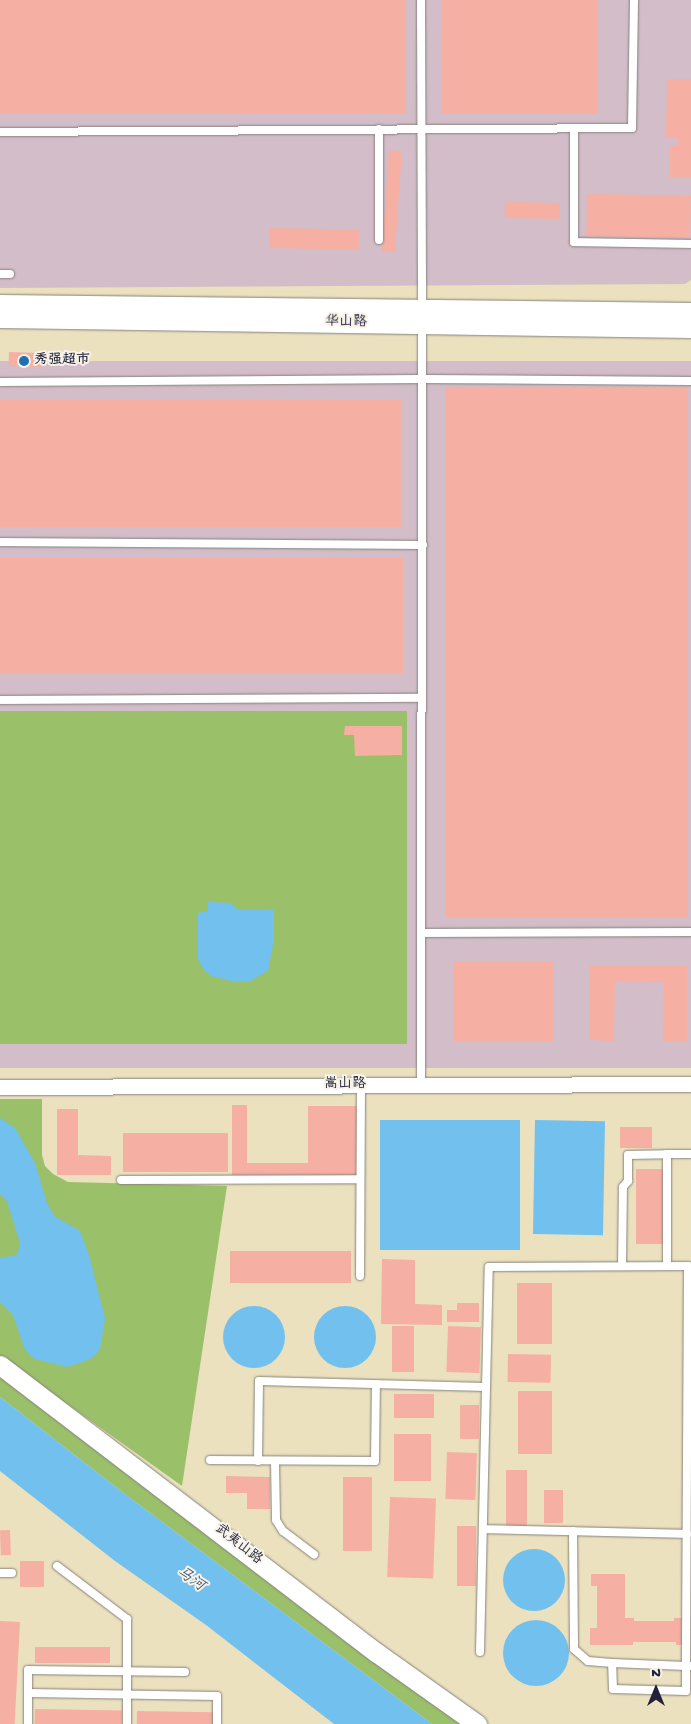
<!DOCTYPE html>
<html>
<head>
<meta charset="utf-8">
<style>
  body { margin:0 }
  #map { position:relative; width:691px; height:1724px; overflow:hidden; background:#ebe1bf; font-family:"Gochi Hand","LXGW WenKai TC",sans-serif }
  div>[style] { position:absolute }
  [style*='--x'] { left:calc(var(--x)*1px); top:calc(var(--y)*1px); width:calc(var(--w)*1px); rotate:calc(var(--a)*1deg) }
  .industrial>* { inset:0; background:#d2bdc8; transform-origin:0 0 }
  .green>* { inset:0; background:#9bc06a; transform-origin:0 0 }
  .water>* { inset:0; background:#72c0ed; transform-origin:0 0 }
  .round { border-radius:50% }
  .building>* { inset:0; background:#f5afa3; transform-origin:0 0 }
  .roads { filter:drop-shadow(0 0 1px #86827d) drop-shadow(0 0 1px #86827d) }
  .service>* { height:8px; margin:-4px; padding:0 4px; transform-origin:4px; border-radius:4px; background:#fff }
  .minor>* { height:15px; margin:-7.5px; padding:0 7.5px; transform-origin:7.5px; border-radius:7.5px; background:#fff }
  .tertiary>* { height:19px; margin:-9.5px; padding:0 9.5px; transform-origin:9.5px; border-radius:9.5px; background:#fff }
  .dots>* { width:14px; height:14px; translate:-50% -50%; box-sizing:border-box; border:2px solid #f7f3e8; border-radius:50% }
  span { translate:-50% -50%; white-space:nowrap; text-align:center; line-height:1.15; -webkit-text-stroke:4px #f7f3e8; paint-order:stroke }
  .street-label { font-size:14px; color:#22223b }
  .poi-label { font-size:14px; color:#22223b; font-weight:700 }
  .left { translate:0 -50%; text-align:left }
  .water-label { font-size:15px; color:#3e5979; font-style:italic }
  .north { position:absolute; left:631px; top:1664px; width:50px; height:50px; -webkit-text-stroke:4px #f7f3e8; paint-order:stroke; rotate:0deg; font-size:14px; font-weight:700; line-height:20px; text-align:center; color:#22223b }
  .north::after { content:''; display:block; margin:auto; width:18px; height:22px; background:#22223b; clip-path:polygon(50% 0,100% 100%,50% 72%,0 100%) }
</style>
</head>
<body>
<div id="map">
  <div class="industrial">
    <div style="clip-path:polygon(0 0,691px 0,691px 280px,685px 284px,0 288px)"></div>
    <div style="left:0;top:361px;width:691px;height:707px"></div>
  </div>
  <div class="green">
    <div style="left:0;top:711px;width:407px;height:333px"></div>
    <div style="clip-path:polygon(0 1099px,42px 1099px,42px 1155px,45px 1166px,53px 1174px,68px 1182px,227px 1186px,182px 1486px,0 1356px)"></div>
    <div style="clip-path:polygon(0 1373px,69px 1424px,461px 1724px,432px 1724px,122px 1492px,0 1397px)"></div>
  </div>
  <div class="water">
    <div style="clip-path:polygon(208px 902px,231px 903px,237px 909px,274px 910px,274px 939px,268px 971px,250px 981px,235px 982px,211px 976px,203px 969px,198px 959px,198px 913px,208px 911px)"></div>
    <div style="clip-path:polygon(0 1118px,15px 1128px,35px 1163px,47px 1203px,54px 1216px,80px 1231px,89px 1255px,105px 1318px,100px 1349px,92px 1358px,80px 1363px,67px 1367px,35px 1359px,25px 1350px,13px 1315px,0 1302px,0 1258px,17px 1255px,20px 1243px,7px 1201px,0 1194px)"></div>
    <div style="left:380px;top:1120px;width:140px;height:130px"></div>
    <div style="left:535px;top:1120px;width:70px;height:114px;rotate:1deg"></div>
    <div class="round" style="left:223px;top:1306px;width:62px;height:62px"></div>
    <div class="round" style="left:314px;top:1306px;width:62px;height:62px"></div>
    <div style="clip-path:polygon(0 1397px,122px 1492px,432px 1724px,334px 1724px,206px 1625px,115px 1561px,0 1471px)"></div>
    <div class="round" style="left:503px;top:1549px;width:62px;height:62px"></div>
    <div class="round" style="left:503px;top:1620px;width:66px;height:66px"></div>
  </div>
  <div class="building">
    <div style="left:0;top:0;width:406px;height:114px"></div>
    <div style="left:441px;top:0;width:156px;height:114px"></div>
    <div style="clip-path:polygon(667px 79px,691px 79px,691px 177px,670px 177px,670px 145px,678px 145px,678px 137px,666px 137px)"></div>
    <div style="left:389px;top:150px;width:13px;height:101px;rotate:4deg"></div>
    <div style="left:587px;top:194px;width:104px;height:42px;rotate:1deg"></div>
    <div style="left:505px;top:202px;width:55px;height:16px;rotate:1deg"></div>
    <div style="left:270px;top:228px;width:89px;height:20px;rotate:1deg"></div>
    <div style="left:9px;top:352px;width:32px;height:14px;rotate:2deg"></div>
    <div style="left:445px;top:387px;width:243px;height:530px"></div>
    <div style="left:0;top:400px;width:402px;height:127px"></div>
    <div style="left:0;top:558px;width:403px;height:115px"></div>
    <div style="clip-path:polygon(345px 726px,402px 726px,402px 755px,355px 756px,354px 735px,344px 735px)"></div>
    <div style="left:453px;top:961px;width:100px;height:80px"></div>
    <div style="clip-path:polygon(590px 965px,687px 966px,687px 1041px,663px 1041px,664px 982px,615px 981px,614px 1041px,589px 1040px)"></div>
    <div style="clip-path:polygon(232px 1105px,247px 1105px,247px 1163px,308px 1163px,308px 1106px,357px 1106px,357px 1175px,232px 1175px)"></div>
    <div style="clip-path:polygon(57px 1109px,78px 1109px,78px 1155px,111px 1156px,111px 1175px,57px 1175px)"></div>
    <div style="left:620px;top:1127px;width:32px;height:21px"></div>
    <div style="left:123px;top:1133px;width:105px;height:39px"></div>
    <div style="left:636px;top:1169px;width:27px;height:75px"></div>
    <div style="left:230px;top:1251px;width:121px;height:32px"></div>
    <div style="clip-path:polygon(382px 1259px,415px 1260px,415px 1304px,442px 1305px,442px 1325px,381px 1324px)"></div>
    <div style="left:517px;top:1283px;width:35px;height:61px"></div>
    <div style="clip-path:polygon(457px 1303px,479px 1303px,479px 1322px,447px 1322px,447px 1310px,457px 1310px)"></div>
    <div style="left:392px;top:1326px;width:22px;height:46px"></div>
    <div style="left:448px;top:1326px;width:33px;height:46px;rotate:2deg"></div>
    <div style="left:508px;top:1354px;width:43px;height:28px;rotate:1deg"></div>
    <div style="left:518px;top:1391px;width:34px;height:63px"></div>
    <div style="left:394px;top:1394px;width:40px;height:24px"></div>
    <div style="left:460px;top:1405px;width:19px;height:34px"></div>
    <div style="left:394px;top:1434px;width:37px;height:47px"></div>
    <div style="left:447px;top:1452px;width:30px;height:47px;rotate:2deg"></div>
    <div style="left:506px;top:1470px;width:21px;height:56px"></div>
    <div style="clip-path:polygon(226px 1476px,270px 1477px,270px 1509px,247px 1509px,247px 1493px,226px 1493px)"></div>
    <div style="left:343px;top:1477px;width:29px;height:74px"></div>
    <div style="left:544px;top:1490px;width:19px;height:33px"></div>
    <div style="left:390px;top:1497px;width:46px;height:80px;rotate:2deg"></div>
    <div style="left:457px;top:1526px;width:19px;height:60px"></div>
    <div style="left:10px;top:1530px;width:25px;height:10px;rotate:88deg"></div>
    <div style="left:20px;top:1561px;width:24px;height:26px"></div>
    <div style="clip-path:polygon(591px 1574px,625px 1574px,625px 1618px,634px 1618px,634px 1621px,674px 1621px,674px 1618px,684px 1618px,684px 1645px,676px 1645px,676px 1642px,633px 1642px,633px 1645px,590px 1645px,590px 1628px,597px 1628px,597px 1586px,591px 1586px)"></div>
    <div style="left:0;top:1621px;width:20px;height:103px;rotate:3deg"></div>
    <div style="left:35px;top:1647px;width:75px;height:16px"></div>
    <div style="left:35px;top:1709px;width:87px;height:15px;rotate:1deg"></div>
    <div style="left:137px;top:1711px;width:76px;height:13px;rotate:1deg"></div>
  </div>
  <div class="roads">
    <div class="service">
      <div style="--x:421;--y:0;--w:308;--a:89.8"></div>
      <div style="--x:574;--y:128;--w:114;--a:90"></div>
      <div style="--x:574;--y:242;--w:117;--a:1"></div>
      <div style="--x:0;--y:132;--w:632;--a:-0.36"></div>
      <div style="--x:632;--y:128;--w:128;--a:-89.1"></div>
      <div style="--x:379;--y:240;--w:111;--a:-90"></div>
      <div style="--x:0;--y:274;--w:10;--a:0"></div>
      <div style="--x:0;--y:382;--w:422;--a:-0.4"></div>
      <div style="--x:422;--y:379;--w:269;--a:0.4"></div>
      <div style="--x:0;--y:542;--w:423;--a:0.4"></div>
      <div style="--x:0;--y:700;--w:422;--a:-0.3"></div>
      <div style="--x:421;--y:933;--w:270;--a:-0.2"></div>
      <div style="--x:421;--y:1085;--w:761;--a:-89.92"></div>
      <div style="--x:121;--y:1180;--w:239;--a:-0.2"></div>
      <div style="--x:622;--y:1266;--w:79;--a:-89.3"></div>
      <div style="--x:623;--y:1187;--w:8;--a:-50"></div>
      <div style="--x:628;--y:1181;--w:26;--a:-90"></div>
      <div style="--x:628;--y:1155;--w:39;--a:-1"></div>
      <div style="--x:667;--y:1266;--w:112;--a:-90"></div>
      <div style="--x:667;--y:1154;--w:24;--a:0"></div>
      <div style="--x:360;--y:1276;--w:191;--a:-89.7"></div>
      <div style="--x:210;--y:1460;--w:165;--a:0.3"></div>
      <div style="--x:375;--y:1461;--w:77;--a:-89.3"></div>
      <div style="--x:258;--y:1461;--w:80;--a:-89.3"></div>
      <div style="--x:259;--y:1381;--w:227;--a:1.5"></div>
      <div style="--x:275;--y:1461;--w:59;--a:89"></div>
      <div style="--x:276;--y:1520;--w:13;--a:58"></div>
      <div style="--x:283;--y:1531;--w:39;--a:37"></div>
      <div style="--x:483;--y:1529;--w:204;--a:1.4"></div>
      <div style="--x:573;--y:1531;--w:118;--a:89.5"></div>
      <div style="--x:574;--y:1649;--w:18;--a:41"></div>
      <div style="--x:588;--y:1661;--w:24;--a:5"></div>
      <div style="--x:57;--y:1566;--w:88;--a:37.1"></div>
      <div style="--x:127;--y:1619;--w:105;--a:90"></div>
      <div style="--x:0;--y:1573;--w:12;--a:0"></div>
      <div style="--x:480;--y:1652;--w:385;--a:-88.7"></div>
      <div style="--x:489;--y:1267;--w:199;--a:-0.3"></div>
      <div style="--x:688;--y:1266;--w:400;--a:90.3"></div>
      <div style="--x:686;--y:1666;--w:25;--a:90"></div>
      <div style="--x:686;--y:1691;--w:73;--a:-178.4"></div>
      <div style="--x:613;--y:1689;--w:26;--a:-92"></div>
      <div style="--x:612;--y:1663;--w:74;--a:2.3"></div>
      <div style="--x:686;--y:1666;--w:5;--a:0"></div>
      <div style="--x:28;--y:1693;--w:189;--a:0.9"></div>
      <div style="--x:217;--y:1696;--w:28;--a:90"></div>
      <div style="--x:28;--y:1724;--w:54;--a:-90"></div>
      <div style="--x:28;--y:1670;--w:157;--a:0.7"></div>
    </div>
    <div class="minor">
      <div style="--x:0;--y:1087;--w:691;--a:-0.25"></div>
    </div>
    <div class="tertiary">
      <div style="--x:0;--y:304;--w:691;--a:0.66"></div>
      <div style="--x:0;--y:318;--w:691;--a:0.83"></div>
      <div style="--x:0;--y:1365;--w:474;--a:37.4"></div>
      <div style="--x:377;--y:1653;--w:123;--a:35.4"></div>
    </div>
  </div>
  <div class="dots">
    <div style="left:24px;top:361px;background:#1f6fb2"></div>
  </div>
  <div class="street-label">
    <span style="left:346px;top:323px;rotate:1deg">华山路</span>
    <span style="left:345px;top:1085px">嵩山路</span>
    <span style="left:238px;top:1545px;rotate:38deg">武夷山路</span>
  </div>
  <div class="poi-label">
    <span class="left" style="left:34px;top:361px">秀强超市</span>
  </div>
  <div class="water-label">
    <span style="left:190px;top:1580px;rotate:35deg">马河</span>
  </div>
  <div class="north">N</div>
</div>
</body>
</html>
